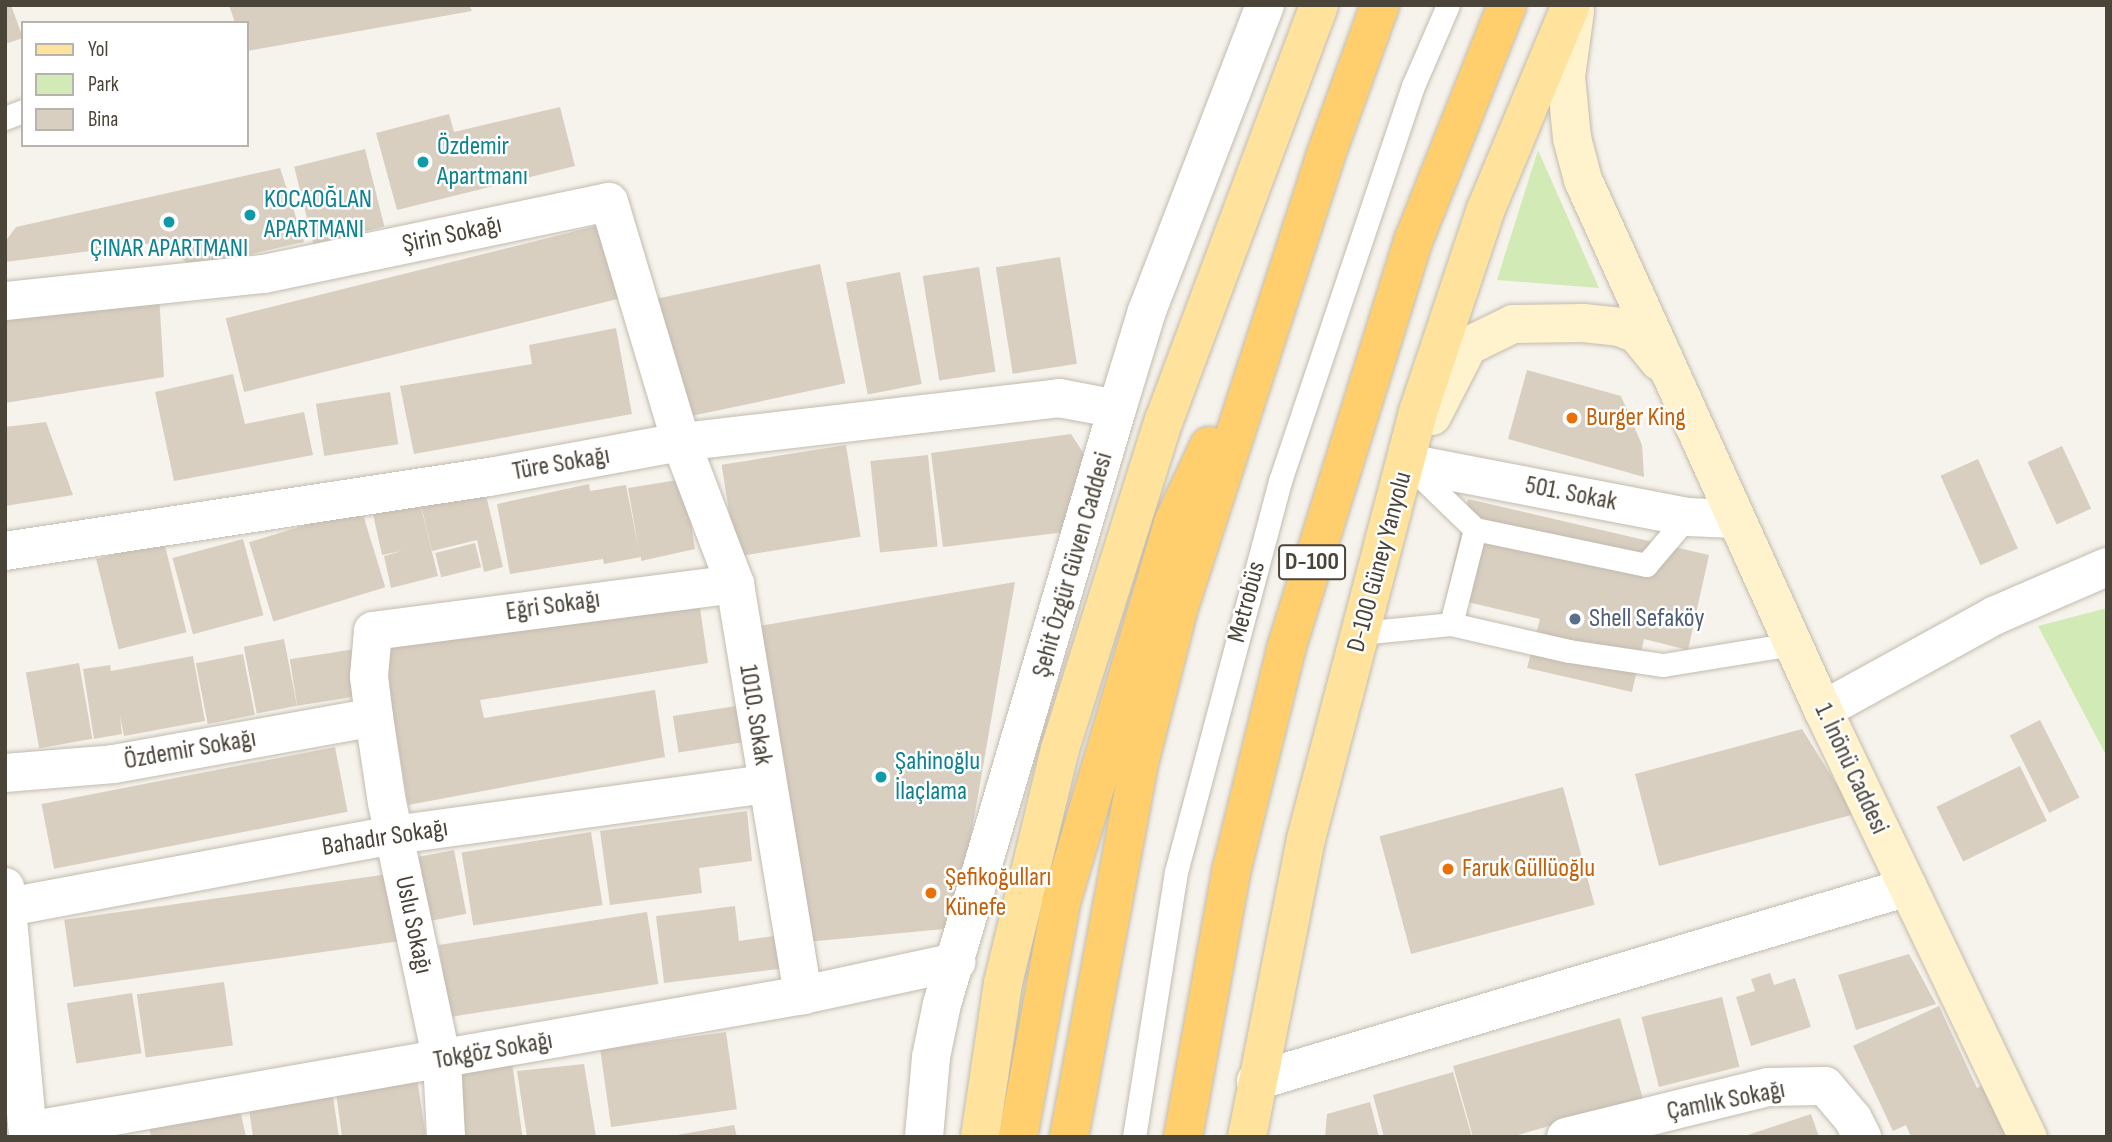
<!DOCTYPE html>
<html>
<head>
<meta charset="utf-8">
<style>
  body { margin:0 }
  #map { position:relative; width:2112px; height:1142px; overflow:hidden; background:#f6f3ec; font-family:"Sofia Sans Condensed",sans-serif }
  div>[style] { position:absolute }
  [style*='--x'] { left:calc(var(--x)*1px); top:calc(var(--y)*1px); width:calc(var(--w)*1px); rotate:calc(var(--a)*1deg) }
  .green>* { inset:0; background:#d2eab5 }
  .building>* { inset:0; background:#d8cfc1; transform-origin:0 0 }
  .roads { filter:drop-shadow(0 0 2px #c2bbae) drop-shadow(0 0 2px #c2bbae) }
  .lane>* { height:23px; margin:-11.5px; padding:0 11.5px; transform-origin:11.5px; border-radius:11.5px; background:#fff }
  .street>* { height:38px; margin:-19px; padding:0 19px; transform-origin:19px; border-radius:19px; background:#fff }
  .secondary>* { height:38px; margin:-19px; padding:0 19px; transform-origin:19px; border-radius:19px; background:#fff3cd }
  .primary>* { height:38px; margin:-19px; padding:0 19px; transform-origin:19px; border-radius:19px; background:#ffe39c }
  .highway>* { height:38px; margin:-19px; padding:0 19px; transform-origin:19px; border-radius:19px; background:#ffcf6e }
  .dots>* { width:19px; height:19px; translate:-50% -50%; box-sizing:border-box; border:4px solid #fff; border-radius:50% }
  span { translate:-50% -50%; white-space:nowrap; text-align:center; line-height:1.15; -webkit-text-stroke:5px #fff; paint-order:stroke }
  .shield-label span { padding:2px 5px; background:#fff; border:2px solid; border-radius:5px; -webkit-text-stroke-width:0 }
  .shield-label { font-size:24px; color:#4b4439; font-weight:700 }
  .culture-label { font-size:26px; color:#0d838f }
  .left { translate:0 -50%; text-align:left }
  .street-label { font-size:26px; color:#4b4439 }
  .food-label { font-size:26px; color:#c56008 }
  .service-label { font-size:26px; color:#4e5e75 }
  .frame { position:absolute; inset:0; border:7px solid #4b4439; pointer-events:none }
  .legend { position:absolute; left:21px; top:21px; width:228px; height:126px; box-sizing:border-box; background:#fff; border:2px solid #b7b4b0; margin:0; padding:9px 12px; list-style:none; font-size:21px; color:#4b4439 }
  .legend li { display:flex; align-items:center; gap:14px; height:35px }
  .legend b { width:35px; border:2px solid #b7b4b0 }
</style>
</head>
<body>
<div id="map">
  <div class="green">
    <div style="clip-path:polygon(1538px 150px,1599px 288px,1497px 280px)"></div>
    <div style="clip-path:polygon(2107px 608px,2107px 757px,2038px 626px)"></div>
  </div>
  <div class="building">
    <div style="clip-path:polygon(5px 5px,11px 5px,23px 38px,5px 44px)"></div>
    <div style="clip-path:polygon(229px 5px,469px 5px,472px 11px,247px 51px,247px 23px,235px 23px)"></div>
    <div style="clip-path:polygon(560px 107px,575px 166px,397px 210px,376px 133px,449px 114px,454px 132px)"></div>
    <div style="left:365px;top:149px;width:80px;height:73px;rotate:76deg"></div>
    <div style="clip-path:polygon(280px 168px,304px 242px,192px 267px,161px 242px,5px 262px,5px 242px,16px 227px)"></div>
    <div style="left:608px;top:223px;width:76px;height:394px;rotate:76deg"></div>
    <div style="left:1060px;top:257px;width:108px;height:65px;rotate:81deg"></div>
    <div style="left:820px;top:264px;width:122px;height:166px;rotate:78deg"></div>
    <div style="left:979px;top:267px;width:106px;height:57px;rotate:81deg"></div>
    <div style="left:900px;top:272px;width:114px;height:55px;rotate:79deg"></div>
    <div style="clip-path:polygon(159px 295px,164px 377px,5px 403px,5px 311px)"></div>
    <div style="clip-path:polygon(616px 328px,632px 414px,414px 454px,400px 386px,532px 364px,529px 345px)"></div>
    <div style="clip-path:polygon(1527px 370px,1621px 396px,1642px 445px,1644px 477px,1508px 439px)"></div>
    <div style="clip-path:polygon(233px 374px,245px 424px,304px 412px,313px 455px,174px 481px,155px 392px)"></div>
    <div style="left:390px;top:392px;width:53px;height:75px;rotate:81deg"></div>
    <div style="clip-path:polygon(46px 422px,73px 495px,5px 506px,5px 427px)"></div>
    <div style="clip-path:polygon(1071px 434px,1088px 460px,1066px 532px,943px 547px,931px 453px)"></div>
    <div style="left:846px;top:445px;width:93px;height:126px;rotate:81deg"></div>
    <div style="left:2062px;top:446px;width:69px;height:38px;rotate:65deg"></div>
    <div style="left:928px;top:455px;width:92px;height:58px;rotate:84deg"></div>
    <div style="left:1978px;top:459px;width:98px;height:41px;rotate:66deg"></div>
    <div style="clip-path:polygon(684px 479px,695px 549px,641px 561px,641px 557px,604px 564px,603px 559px,510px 574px,497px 504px,589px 484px,590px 491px,626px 485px,639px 551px,628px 488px)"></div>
    <div style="clip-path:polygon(463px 486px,466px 500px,486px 495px,503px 567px,484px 572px,477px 540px,432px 551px,419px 497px)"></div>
    <div style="clip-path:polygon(418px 495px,438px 576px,391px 588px,384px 556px,402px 551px,382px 555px,371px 505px)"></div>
    <div style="clip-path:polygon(1468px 499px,1709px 555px,1688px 650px,1644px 639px,1632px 692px,1527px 668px,1540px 619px,1446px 597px)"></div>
    <div style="left:361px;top:508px;width:83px;height:117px;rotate:73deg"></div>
    <div style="left:243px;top:539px;width:79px;height:73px;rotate:75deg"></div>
    <div style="left:164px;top:542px;width:93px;height:70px;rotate:76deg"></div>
    <div style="left:475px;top:543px;width:25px;height:41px;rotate:76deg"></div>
    <div style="clip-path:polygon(1015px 582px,955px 928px,806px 942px,759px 626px)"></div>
    <div style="clip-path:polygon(698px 594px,708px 663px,480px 700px,484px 718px,655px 690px,665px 757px,408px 805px,381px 640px)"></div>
    <div style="left:284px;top:639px;width:68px;height:41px;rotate:79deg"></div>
    <div style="left:355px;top:649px;width:47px;height:66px;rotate:81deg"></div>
    <div style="left:243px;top:654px;width:62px;height:48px;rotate:79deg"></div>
    <div style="clip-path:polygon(193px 656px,205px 721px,124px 736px,120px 716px,122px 734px,94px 739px,83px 669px,110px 665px,111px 671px)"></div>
    <div style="left:79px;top:663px;width:77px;height:54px;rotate:80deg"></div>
    <div style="left:736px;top:706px;width:37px;height:64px;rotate:81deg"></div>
    <div style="left:2040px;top:720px;width:87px;height:34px;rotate:63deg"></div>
    <div style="clip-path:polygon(1802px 729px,1855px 814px,1659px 866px,1635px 774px)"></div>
    <div style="left:335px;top:747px;width:66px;height:299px;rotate:79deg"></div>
    <div style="left:2020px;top:766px;width:61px;height:93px;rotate:64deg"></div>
    <div style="left:1563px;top:787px;width:122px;height:190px;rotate:75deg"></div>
    <div style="clip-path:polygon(747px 811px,752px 861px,699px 868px,702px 893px,610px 905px,600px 831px)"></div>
    <div style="left:591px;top:832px;width:74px;height:131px;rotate:81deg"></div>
    <div style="left:454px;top:850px;width:65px;height:41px;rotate:79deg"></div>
    <div style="left:389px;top:874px;width:68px;height:328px;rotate:82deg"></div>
    <div style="clip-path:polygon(735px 906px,739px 941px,780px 935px,786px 968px,664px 983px,656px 916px)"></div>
    <div style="left:647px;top:912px;width:73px;height:211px;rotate:81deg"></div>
    <div style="clip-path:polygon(1909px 954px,1936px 1004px,1856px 1030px,1838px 975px)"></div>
    <div style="clip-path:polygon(1770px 973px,1774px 985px,1795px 978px,1811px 1027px,1751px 1046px,1736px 997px,1755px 991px,1751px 979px)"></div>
    <div style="left:224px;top:982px;width:64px;height:88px;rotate:82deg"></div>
    <div style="left:132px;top:993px;width:61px;height:66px;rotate:81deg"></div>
    <div style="left:1722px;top:997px;width:72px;height:83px;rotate:76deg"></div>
    <div style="clip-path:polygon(1939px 1006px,1977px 1088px,1985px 1084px,2009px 1137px,1911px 1137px,1906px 1125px,1893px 1131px,1853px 1046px)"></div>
    <div style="clip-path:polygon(1620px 1018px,1643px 1099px,1511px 1137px,1473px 1137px,1453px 1066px)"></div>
    <div style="left:726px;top:1032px;width:78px;height:127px;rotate:82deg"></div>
    <div style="left:512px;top:1062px;width:76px;height:60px;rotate:82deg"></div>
    <div style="clip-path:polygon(584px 1064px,596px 1137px,527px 1137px,517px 1071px)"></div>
    <div style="clip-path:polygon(416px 1072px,426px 1137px,342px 1137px,335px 1085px)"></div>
    <div style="clip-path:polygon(1453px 1072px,1472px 1137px,1384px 1137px,1373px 1095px)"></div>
    <div style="clip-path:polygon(333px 1097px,339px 1137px,253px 1137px,249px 1109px)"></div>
    <div style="clip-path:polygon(238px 1100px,246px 1137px,151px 1137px,147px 1115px)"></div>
    <div style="clip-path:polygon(1370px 1102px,1379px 1137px,1325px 1137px,1327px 1114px)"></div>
    <div style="clip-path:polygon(1811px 1114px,1819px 1137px,1745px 1137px,1745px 1136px)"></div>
    <div style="clip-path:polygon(734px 1125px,737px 1137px,677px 1137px,677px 1135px)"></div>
  </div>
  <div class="roads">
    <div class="lane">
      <div style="--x:5;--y:118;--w:19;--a:-21"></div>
      <div style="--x:1475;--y:529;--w:175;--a:11.9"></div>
      <div style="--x:1646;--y:565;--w:63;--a:-49.5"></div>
      <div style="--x:1451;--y:624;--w:121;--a:12.9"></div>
      <div style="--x:1569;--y:651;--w:95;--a:8.5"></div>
      <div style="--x:1663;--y:665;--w:132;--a:-9.2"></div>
      <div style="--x:1360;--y:633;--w:91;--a:-5.6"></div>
      <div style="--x:1451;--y:624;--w:98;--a:-75.8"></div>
      <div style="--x:1475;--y:529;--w:91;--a:-135.9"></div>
      <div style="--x:1134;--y:1137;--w:268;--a:-81"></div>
      <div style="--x:1176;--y:872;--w:405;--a:-75.1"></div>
      <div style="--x:1280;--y:481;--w:417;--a:-71.4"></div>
      <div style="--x:1413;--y:86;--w:88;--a:-66.6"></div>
    </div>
    <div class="street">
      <div style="--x:5;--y:301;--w:260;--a:-6"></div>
      <div style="--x:264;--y:274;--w:352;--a:-11.8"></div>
      <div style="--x:609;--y:202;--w:251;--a:73.3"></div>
      <div style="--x:681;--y:442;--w:152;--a:69.2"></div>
      <div style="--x:735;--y:584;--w:417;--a:80.6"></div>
      <div style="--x:1407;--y:463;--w:285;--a:10.9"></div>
      <div style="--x:1687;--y:517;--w:49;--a:2.3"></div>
      <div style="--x:5;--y:551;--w:491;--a:-8.7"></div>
      <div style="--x:490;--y:477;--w:194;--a:-10.4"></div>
      <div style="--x:681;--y:442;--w:381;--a:-6.6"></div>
      <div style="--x:1059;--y:398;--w:59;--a:10.7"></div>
      <div style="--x:1823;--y:710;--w:197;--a:-28.8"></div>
      <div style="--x:1996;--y:615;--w:121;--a:-23.4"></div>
      <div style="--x:5;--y:773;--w:109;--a:-4.7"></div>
      <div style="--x:114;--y:764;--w:264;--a:-10.2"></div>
      <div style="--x:5;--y:887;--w:251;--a:84.7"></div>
      <div style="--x:8;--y:907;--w:393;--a:-10.6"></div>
      <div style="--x:394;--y:835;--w:374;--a:-7.8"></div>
      <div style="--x:1256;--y:1081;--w:680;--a:-16.57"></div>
      <div style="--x:28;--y:1131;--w:787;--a:-9.95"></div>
      <div style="--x:803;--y:995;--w:157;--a:-12.2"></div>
      <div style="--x:446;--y:1137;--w:76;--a:-93"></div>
      <div style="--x:442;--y:1061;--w:264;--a:-102"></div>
      <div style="--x:387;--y:803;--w:87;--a:-98.6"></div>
      <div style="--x:374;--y:717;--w:41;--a:-97"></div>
      <div style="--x:369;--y:676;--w:45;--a:-84.9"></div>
      <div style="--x:373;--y:631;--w:365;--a:-7.4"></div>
      <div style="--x:924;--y:1137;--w:80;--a:-85"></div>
      <div style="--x:931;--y:1057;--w:54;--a:-78.3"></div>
      <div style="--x:942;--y:1004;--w:620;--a:-73.61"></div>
      <div style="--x:1117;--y:409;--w:102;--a:-73"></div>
      <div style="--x:1147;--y:311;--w:328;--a:-68.9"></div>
      <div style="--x:1566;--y:1137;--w:208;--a:-13.9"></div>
      <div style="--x:1768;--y:1087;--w:57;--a:-1"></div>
      <div style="--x:1825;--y:1086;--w:43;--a:49.7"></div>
      <div style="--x:1853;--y:1119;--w:20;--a:63"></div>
    </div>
    <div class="secondary">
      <div style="--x:1575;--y:11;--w:67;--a:97.8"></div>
      <div style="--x:1566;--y:77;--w:61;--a:84.4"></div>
      <div style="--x:1572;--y:138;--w:43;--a:75.3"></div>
      <div style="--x:1583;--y:180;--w:582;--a:65.64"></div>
      <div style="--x:1823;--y:710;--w:474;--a:64.4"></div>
      <div style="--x:1432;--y:416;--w:79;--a:-62.8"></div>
      <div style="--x:1468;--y:346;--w:50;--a:-26.1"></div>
      <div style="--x:1513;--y:324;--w:70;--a:-0.8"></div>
      <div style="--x:1583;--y:323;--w:36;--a:6"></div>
      <div style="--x:1619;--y:327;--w:19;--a:21"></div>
      <div style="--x:1637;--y:334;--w:35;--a:51"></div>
    </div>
    <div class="primary">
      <div style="--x:980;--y:1137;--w:156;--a:-81.5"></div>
      <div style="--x:1003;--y:983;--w:241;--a:-76.3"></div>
      <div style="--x:1060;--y:749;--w:345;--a:-72.5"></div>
      <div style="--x:1164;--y:420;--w:443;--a:-69.5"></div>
      <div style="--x:1247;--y:1137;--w:304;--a:-78.8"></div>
      <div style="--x:1306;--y:839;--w:441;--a:-75.3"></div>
      <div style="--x:1418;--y:412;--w:214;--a:-71.5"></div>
      <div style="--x:1486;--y:209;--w:221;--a:-67.4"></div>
    </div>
    <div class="highway">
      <div style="--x:1018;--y:1137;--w:239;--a:-79.6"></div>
      <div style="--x:1061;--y:902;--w:395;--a:-73.5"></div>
      <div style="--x:1173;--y:523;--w:85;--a:-64.9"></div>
      <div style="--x:1069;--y:1137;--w:376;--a:-79.4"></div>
      <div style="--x:1138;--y:767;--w:162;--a:-75.7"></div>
      <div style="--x:1178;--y:610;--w:476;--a:-72"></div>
      <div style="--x:1325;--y:157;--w:162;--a:-70.1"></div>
      <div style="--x:1183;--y:1137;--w:273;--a:-79.7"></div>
      <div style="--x:1232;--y:868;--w:226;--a:-76.1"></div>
      <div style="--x:1286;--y:649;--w:430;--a:-72.7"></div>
      <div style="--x:1414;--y:239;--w:252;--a:-68.3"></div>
    </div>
  </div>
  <div class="dots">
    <div style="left:423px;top:162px;background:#0f9aa8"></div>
    <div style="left:250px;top:215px;background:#0f9aa8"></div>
    <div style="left:169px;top:222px;background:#0f9aa8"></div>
    <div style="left:1572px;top:418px;background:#e8710a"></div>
    <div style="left:1575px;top:619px;background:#5c6f8a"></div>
    <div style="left:881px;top:777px;background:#0f9aa8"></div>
    <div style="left:1448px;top:869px;background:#e8710a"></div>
    <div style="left:931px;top:893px;background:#e8710a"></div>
  </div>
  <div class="shield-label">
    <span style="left:1312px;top:562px">D-100</span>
  </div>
  <div class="culture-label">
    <span class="left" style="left:437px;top:162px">Özdemir<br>Apartmanı</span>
    <span class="left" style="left:264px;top:215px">KOCAOĞLAN<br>APARTMANI</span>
    <span style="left:169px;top:249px">ÇINAR APARTMANI</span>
    <span class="left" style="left:895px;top:777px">Şahinoğlu<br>İlaçlama</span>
  </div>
  <div class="street-label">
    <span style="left:452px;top:235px;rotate:-12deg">Şirin Sokağı</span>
    <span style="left:561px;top:464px;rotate:-10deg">Türe Sokağı</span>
    <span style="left:1571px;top:494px;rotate:11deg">501. Sokak</span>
    <span style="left:1380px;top:562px;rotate:-75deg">D-100 Güney Yanyolu</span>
    <span style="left:1073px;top:565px;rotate:-74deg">Şehit Özgür Güven Caddesi</span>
    <span style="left:1247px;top:602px;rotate:-75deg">Metrobüs</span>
    <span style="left:553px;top:606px;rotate:-8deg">Eğri Sokağı</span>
    <span style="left:755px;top:715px;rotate:81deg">1010. Sokak</span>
    <span style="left:190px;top:750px;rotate:-10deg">Özdemir Sokağı</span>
    <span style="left:1851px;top:769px;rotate:65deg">1. İnönü Caddesi</span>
    <span style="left:385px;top:838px;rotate:-9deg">Bahadır Sokağı</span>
    <span style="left:413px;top:925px;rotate:78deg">Uslu Sokağı</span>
    <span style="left:493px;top:1051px;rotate:-10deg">Tokgöz Sokağı</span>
    <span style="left:1726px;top:1101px;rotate:-11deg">Çamlık Sokağı</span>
  </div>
  <div class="food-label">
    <span class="left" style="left:1586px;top:418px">Burger King</span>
    <span class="left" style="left:1462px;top:869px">Faruk Güllüoğlu</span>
    <span class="left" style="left:945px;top:893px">Şefikoğulları<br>Künefe</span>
  </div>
  <div class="service-label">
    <span class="left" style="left:1589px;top:619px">Shell Sefaköy</span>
  </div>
  <div class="frame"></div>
  <ul class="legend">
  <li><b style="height:9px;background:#ffe39c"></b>Yol</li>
  <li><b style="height:19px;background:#d2eab5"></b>Park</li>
  <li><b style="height:19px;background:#d8cfc1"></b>Bina</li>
  </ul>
</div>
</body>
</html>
